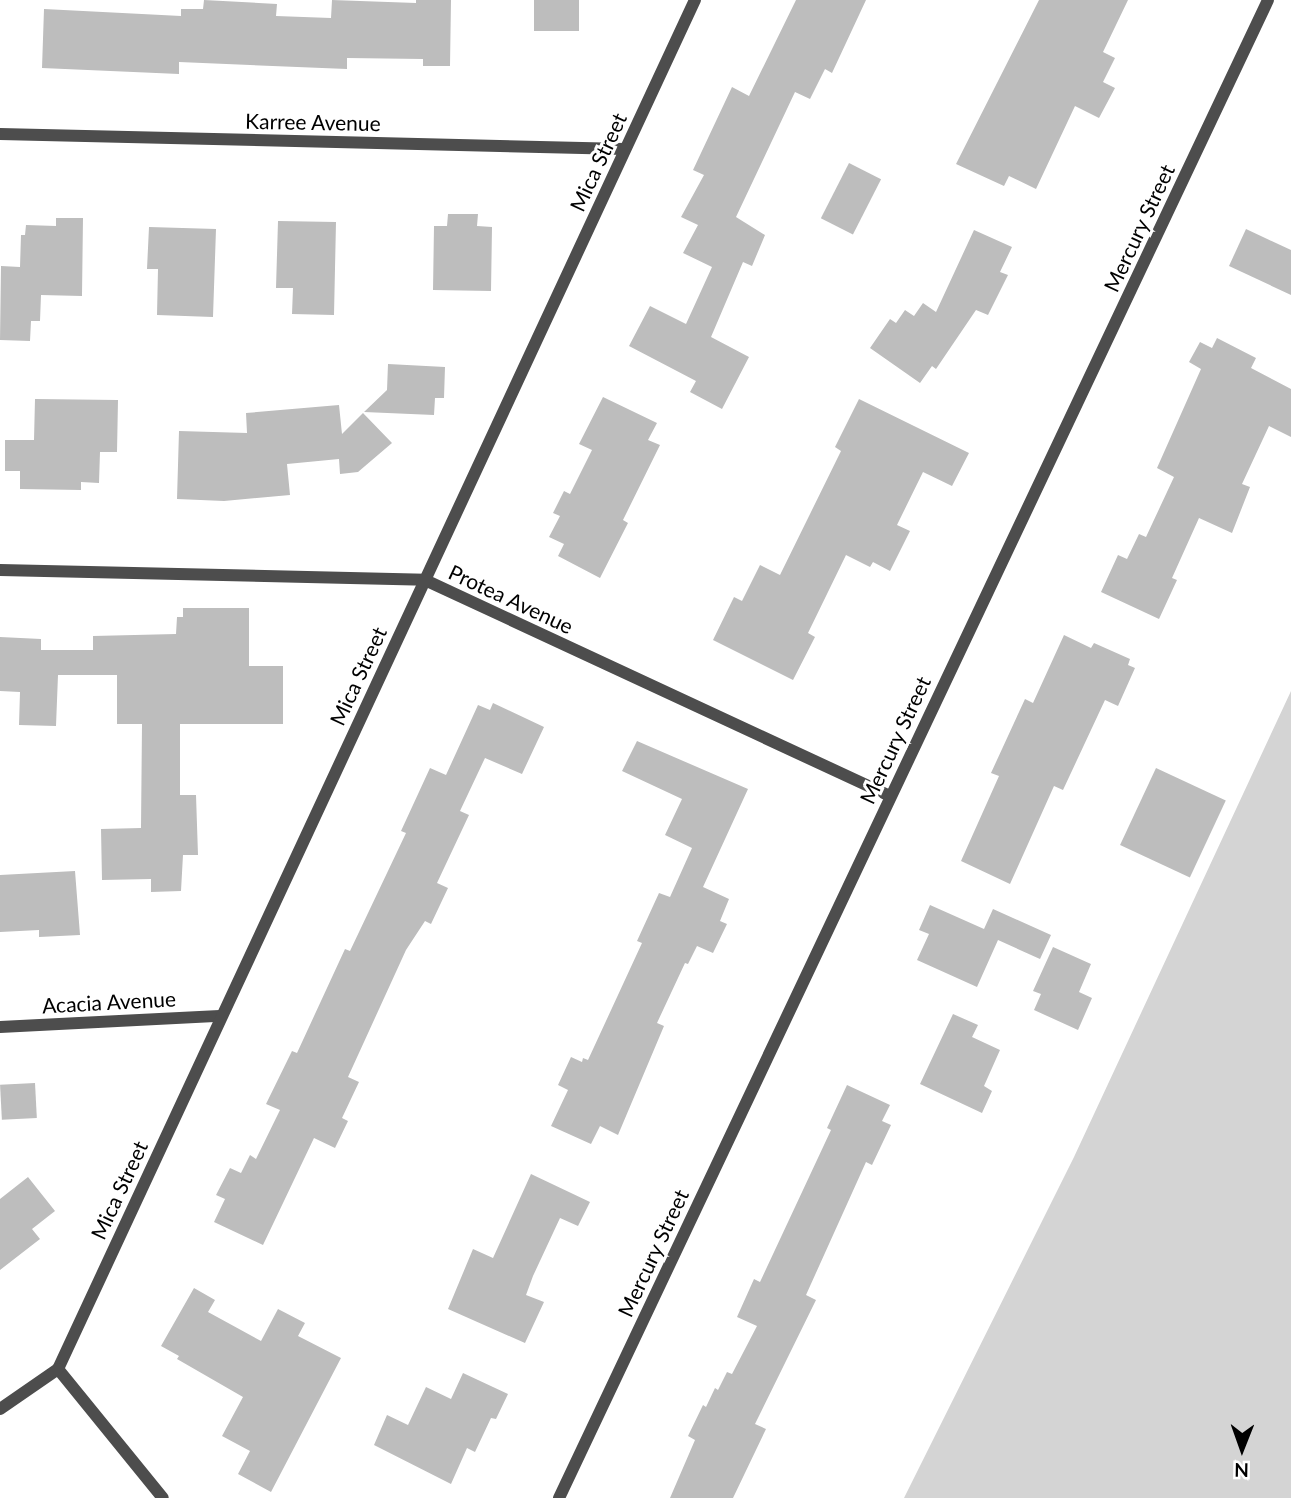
<!DOCTYPE html>
<html>
<head>
<meta charset="utf-8">
<style>
  body { margin:0 }
  #map { position:relative; width:1291px; height:1498px; overflow:hidden; background:#fff; font-family:Lato,sans-serif }
  div>[style] { position:absolute }
  [style*='--x'] { left:calc(var(--x)*1px); top:calc(var(--y)*1px); width:calc(var(--w)*1px); rotate:calc(var(--a)*1deg) }
  .green>* { inset:0; background:#d4d4d4 }
  .building>* { inset:0; background:#bdbdbd; transform-origin:0 0 }
  .minor>* { height:12px; margin:-6px; padding:0 6px; transform-origin:6px; border-radius:6px; background:#4d4d4d }
  span { translate:-50% -50%; white-space:nowrap; text-align:center; line-height:1.15; -webkit-text-stroke:6px #fff; paint-order:stroke }
  .street-label { font-size:21px; color:#000 }
  .north { position:absolute; left:1207px; top:1414px; width:70px; height:70px; -webkit-text-stroke:5px #fff; paint-order:stroke; rotate:181deg; font-size:19px; font-weight:700; line-height:28px; text-align:center; color:#000 }
  .north::after { content:''; display:block; margin:auto; width:24px; height:32px; background:#000; clip-path:polygon(50% 0,100% 100%,50% 72%,0 100%) }
</style>
</head>
<body>
<div id="map">
  <div class="green">
    <div style="clip-path:polygon(1291px 691px,1291px 1498px,904px 1498px,1074px 1157px)"></div>
  </div>
  <div class="building">
    <div style="clip-path:polygon(204px 0,277px 4px,276px 16px,331px 18px,332px 0,416px 3px,416px 0,451px 0,450px 66px,423px 66px,423px 59px,347px 58px,347px 69px,179px 62px,179px 74px,42px 68px,44px 9px,181px 16px,181px 9px,203px 9px)"></div>
    <div style="left:534px;top:0;width:45px;height:31px"></div>
    <div style="clip-path:polygon(796px 0,866px 0,832px 73px,825px 69px,810px 99px,795px 92px,736px 217px,765px 235px,752px 266px,743px 262px,711px 337px,749px 357px,722px 409px,690px 392px,696px 381px,629px 346px,650px 306px,686px 324px,712px 267px,683px 253px,698px 225px,681px 217px,704px 175px,693px 170px,732px 87px,749px 96px)"></div>
    <div style="clip-path:polygon(1039px 0,1128px 0,1103px 52px,1115px 58px,1103px 82px,1115px 88px,1099px 118px,1075px 106px,1036px 189px,1009px 176px,1004px 186px,956px 164px)"></div>
    <div style="left:849px;top:163px;width:36px;height:62px;rotate:27deg"></div>
    <div style="clip-path:polygon(448px 214px,478px 214px,477px 226px,492px 227px,491px 291px,433px 290px,434px 226px,447px 226px)"></div>
    <div style="clip-path:polygon(56px 218px,83px 218px,82px 296px,41px 295px,40px 321px,31px 321px,30px 341px,0 340px,1px 266px,20px 267px,21px 235px,25px 235px,26px 225px,56px 226px)"></div>
    <div style="clip-path:polygon(278px 221px,336px 222px,334px 315px,292px 314px,293px 288px,276px 288px)"></div>
    <div style="clip-path:polygon(149px 227px,216px 229px,213px 317px,157px 315px,158px 269px,147px 269px)"></div>
    <div style="clip-path:polygon(1246px 229px,1291px 250px,1291px 295px,1229px 266px)"></div>
    <div style="clip-path:polygon(974px 230px,1012px 247px,1000px 272px,1008px 275px,988px 315px,976px 310px,936px 369px,932px 366px,920px 383px,870px 348px,890px 319px,896px 323px,905px 310px,914px 316px,923px 303px,936px 312px)"></div>
    <div style="clip-path:polygon(1217px 338px,1256px 358px,1251px 368px,1291px 389px,1291px 437px,1269px 426px,1242px 484px,1250px 487px,1232px 533px,1199px 518px,1172px 578px,1177px 580px,1159px 619px,1101px 592px,1118px 555px,1127px 559px,1139px 534px,1146px 537px,1174px 477px,1157px 468px,1201px 369px,1189px 362px,1200px 342px,1212px 348px)"></div>
    <div style="clip-path:polygon(388px 364px,445px 367px,444px 398px,435px 398px,434px 415px,364px 412px,387px 390px)"></div>
    <div style="clip-path:polygon(603px 397px,657px 423px,648px 440px,660px 445px,623px 520px,628px 523px,600px 578px,558px 556px,564px 544px,549px 537px,560px 516px,553px 513px,564px 491px,570px 494px,592px 450px,579px 444px)"></div>
    <div style="clip-path:polygon(35px 399px,118px 400px,117px 452px,100px 452px,99px 483px,81px 482px,81px 490px,20px 489px,20px 471px,5px 471px,5px 440px,34px 440px)"></div>
    <div style="clip-path:polygon(859px 399px,969px 453px,952px 486px,923px 472px,897px 525px,910px 531px,890px 571px,873px 562px,870px 567px,846px 555px,808px 633px,815px 637px,793px 680px,713px 640px,734px 597px,742px 601px,760px 565px,780px 575px,841px 451px,835px 447px)"></div>
    <div style="clip-path:polygon(339px 405px,342px 434px,363px 413px,392px 443px,358px 472px,340px 474px,339px 459px,287px 464px,290px 495px,224px 501px,177px 499px,179px 431px,247px 433px,246px 413px)"></div>
    <div style="clip-path:polygon(183px 608px,249px 608px,249px 666px,283px 666px,283px 724px,180px 724px,180px 795px,196px 795px,198px 855px,183px 855px,181px 891px,151px 892px,151px 879px,102px 880px,101px 829px,141px 828px,142px 724px,117px 724px,117px 675px,58px 675px,56px 726px,19px 725px,20px 692px,0 691px,0 637px,41px 639px,41px 650px,93px 650px,93px 636px,176px 634px,177px 617px,183px 617px)"></div>
    <div style="clip-path:polygon(1064px 635px,1091px 648px,1094px 643px,1130px 659px,1128px 665px,1135px 668px,1118px 706px,1105px 700px,1063px 790px,1054px 786px,1010px 884px,961px 861px,999px 776px,991px 773px,1025px 699px,1033px 703px)"></div>
    <div style="clip-path:polygon(493px 703px,544px 727px,522px 774px,485px 758px,460px 811px,469px 815px,437px 883px,448px 888px,431px 924px,425px 921px,406px 950px,348px 1077px,359px 1082px,342px 1118px,348px 1121px,335px 1148px,314px 1138px,263px 1245px,214px 1222px,225px 1199px,216px 1195px,230px 1168px,241px 1173px,250px 1155px,256px 1159px,280px 1110px,266px 1104px,292px 1051px,297px 1053px,345px 949px,350px 951px,406px 833px,401px 831px,430px 768px,446px 775px,478px 705px,490px 710px)"></div>
    <div style="clip-path:polygon(637px 741px,748px 789px,703px 887px,729px 899px,720px 921px,727px 924px,713px 953px,697px 946px,688px 964px,685px 963px,657px 1023px,664px 1026px,618px 1135px,600px 1126px,591px 1144px,551px 1126px,568px 1090px,558px 1085px,571px 1057px,582px 1062px,583px 1058px,588px 1060px,642px 943px,637px 941px,659px 893px,670px 897px,692px 848px,665px 835px,682px 799px,622px 771px)"></div>
    <div style="left:1156px;top:768px;width:77px;height:85px;rotate:25deg"></div>
    <div style="clip-path:polygon(75px 871px,80px 935px,39px 937px,39px 930px,0 932px,0 875px)"></div>
    <div style="clip-path:polygon(930px 905px,984px 929px,993px 909px,1051px 935px,1040px 959px,998px 940px,977px 987px,917px 960px,929px 934px,919px 930px)"></div>
    <div style="clip-path:polygon(1053px 947px,1091px 964px,1079px 992px,1092px 998px,1078px 1030px,1034px 1010px,1041px 994px,1033px 991px)"></div>
    <div style="clip-path:polygon(953px 1014px,978px 1025px,972px 1037px,1000px 1050px,984px 1086px,992px 1091px,982px 1113px,920px 1084px)"></div>
    <div style="left:35px;top:1083px;width:35px;height:35px;rotate:87deg"></div>
    <div style="clip-path:polygon(847px 1085px,890px 1105px,882px 1121px,891px 1125px,872px 1165px,866px 1162px,806px 1295px,816px 1300px,755px 1424px,766px 1429px,733px 1498px,670px 1498px,695px 1440px,688px 1436px,703px 1405px,706px 1407px,715px 1388px,718px 1390px,727px 1372px,732px 1374px,757px 1326px,737px 1317px,754px 1279px,760px 1282px,831px 1130px,827px 1128px)"></div>
    <div style="clip-path:polygon(531px 1174px,590px 1202px,578px 1226px,560px 1218px,533px 1276px,526px 1295px,544px 1302px,525px 1343px,448px 1309px,473px 1249px,493px 1258px)"></div>
    <div style="clip-path:polygon(28px 1177px,55px 1211px,32px 1229px,40px 1239px,0 1270px,0 1199px)"></div>
    <div style="clip-path:polygon(194px 1288px,215px 1300px,208px 1312px,261px 1341px,278px 1309px,305px 1323px,298px 1336px,341px 1358px,271px 1492px,238px 1474px,250px 1451px,222px 1436px,243px 1397px,177px 1359px,179px 1356px,161px 1346px)"></div>
    <div style="clip-path:polygon(463px 1373px,508px 1394px,496px 1419px,491px 1418px,475px 1452px,467px 1448px,451px 1484px,374px 1445px,387px 1415px,408px 1425px,426px 1387px,451px 1399px)"></div>
  </div>
  <div class="minor">
    <div style="--x:0;--y:134;--w:625;--a:1.37"></div>
    <div style="--x:0;--y:570;--w:425;--a:1.3"></div>
    <div style="--x:425;--y:580;--w:513;--a:24.92"></div>
    <div style="--x:0;--y:1027;--w:220;--a:-2.9"></div>
    <div style="--x:58;--y:1369;--w:1510;--a:-65.05"></div>
    <div style="--x:58;--y:1369;--w:166;--a:50.9"></div>
    <div style="--x:0;--y:1409;--w:70;--a:-34.6"></div>
    <div style="--x:559;--y:1498;--w:1657;--a:-64.67"></div>
  </div>
  <div class="street-label">
    <span style="left:313px;top:122px;rotate:1deg">Karree Avenue</span>
    <span style="left:598px;top:162px;rotate:-65deg">Mica Street</span>
    <span style="left:1139px;top:228px;rotate:-65deg">Mercury Street</span>
    <span style="left:511px;top:599px;rotate:25deg">Protea Avenue</span>
    <span style="left:358px;top:676px;rotate:-65deg">Mica Street</span>
    <span style="left:895px;top:740px;rotate:-65deg">Mercury Street</span>
    <span style="left:109px;top:1002px;rotate:-3deg">Acacia Avenue</span>
    <span style="left:119px;top:1190px;rotate:-65deg">Mica Street</span>
    <span style="left:653px;top:1253px;rotate:-65deg">Mercury Street</span>
  </div>
  <div class="north">N</div>
</div>
</body>
</html>
